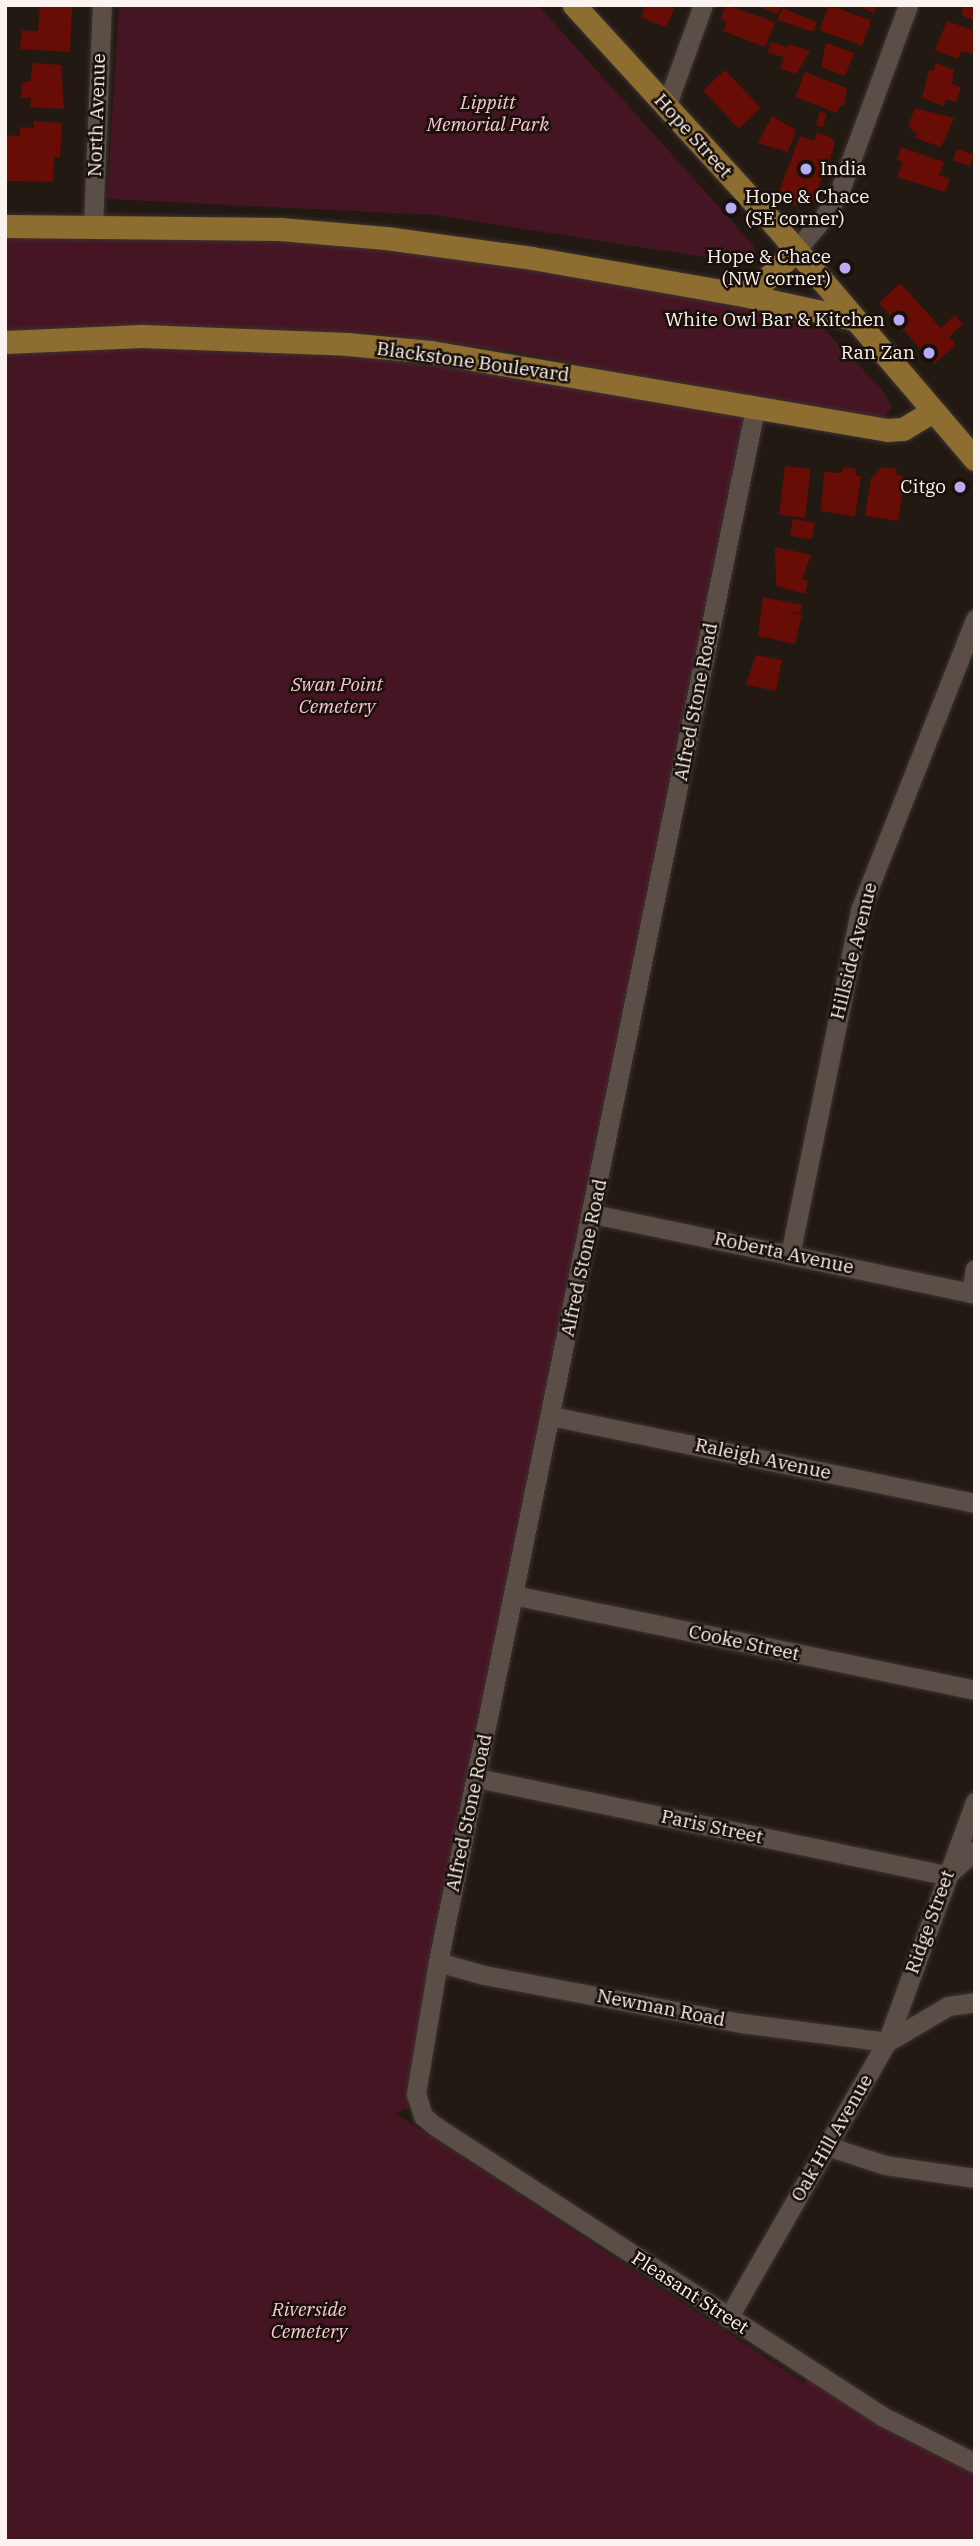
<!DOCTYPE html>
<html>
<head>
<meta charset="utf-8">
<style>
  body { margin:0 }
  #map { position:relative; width:980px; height:2546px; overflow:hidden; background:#221912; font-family:"IBM Plex Serif",serif }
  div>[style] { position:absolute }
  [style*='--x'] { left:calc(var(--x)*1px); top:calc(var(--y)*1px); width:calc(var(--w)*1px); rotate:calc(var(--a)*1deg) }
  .green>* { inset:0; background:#461523 }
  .building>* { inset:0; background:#680d05; transform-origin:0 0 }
  .roads { filter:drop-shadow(0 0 2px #3b3431) drop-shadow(0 0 2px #3b3431) }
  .minor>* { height:19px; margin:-9.5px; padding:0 9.5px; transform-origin:9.5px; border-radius:9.5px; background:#5a4e47 }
  .major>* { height:23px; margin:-11.5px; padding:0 11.5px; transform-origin:11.5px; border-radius:11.5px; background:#8e6d31 }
  .dots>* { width:19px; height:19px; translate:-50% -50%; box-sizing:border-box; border:4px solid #191009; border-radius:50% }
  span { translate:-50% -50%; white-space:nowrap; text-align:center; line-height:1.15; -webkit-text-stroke:5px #191009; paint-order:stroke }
  .park-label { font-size:19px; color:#fdc7d2; font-style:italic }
  .street-label { font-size:19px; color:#faf3ef }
  .poi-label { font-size:19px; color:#faf3ef }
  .left { translate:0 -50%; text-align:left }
  .right { translate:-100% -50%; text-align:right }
  .frame { position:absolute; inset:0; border:7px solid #faf3ef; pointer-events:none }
</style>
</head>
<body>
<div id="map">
  <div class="green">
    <div style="clip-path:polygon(119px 5px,538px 5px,753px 245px,757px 259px,749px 264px,434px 215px,107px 199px)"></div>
    <div style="clip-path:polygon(150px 234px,287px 241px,518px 264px,814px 319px,879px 386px,892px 406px,882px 421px,508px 351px,376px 334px,263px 330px,5px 333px,5px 239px)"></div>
    <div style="clip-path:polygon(5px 339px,358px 346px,749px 408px,408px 2108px,395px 2113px,804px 2383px,809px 2377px,975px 2471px,975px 2541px,5px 2541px)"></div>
  </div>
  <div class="building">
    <div style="clip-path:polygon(40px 5px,72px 5px,70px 52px,20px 49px,22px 30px,38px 31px)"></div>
    <div style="clip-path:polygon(645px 5px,676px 5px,666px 27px,641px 18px)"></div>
    <div style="clip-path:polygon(726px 5px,775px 22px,765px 47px,723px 31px,727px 22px,721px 19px)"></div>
    <div style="clip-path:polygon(755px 5px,781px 5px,778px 14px)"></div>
    <div style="left:829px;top:5px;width:45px;height:27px;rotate:20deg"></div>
    <div style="clip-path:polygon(855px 5px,877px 5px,874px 13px)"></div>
    <div style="clip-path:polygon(964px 5px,975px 5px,975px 21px,961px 15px)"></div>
    <div style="clip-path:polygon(782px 8px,817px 22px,813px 32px,778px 20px)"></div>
    <div style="clip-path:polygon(947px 21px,975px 31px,975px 54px,961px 51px,958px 59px,935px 50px)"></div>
    <div style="left:771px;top:42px;width:17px;height:11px;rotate:17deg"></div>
    <div style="clip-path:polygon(826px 43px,854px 53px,845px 76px,821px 67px)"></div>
    <div style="clip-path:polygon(789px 44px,810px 51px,796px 74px,780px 68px)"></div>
    <div style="clip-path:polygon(33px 63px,61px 65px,64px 109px,30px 107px,31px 98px,21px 98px,22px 82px,30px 82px)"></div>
    <div style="clip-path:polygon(936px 63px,954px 70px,952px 84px,961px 87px,956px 102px,946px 99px,944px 106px,922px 98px,929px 70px,933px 71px)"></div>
    <div style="left:725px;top:70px;width:52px;height:30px;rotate:47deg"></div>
    <div style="clip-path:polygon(805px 72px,847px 88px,844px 106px,840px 105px,837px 113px,795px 97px)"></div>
    <div style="clip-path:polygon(915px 108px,954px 118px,941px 147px,915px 138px,917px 134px,908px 126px)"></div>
    <div style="left:820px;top:112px;width:7px;height:14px;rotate:16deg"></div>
    <div style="clip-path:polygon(772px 116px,796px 130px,788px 152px,758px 143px)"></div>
    <div style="clip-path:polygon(34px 121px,62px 123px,60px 158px,54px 157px,53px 182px,5px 181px,5px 135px,20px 136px,20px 127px,34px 128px)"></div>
    <div style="clip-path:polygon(817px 132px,834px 139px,834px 148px,812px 203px,798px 198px,796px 206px,791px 204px,794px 196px,779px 191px,800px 136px,814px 141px)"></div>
    <div style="clip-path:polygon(901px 147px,944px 162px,939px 175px,950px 179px,945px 192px,897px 177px,903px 162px,897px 160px)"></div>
    <div style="left:957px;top:149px;width:18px;height:12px;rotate:19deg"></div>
    <div style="clip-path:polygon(900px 283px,941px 328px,955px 315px,963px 324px,949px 337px,956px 345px,934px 364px,879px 303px)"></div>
    <div style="left:785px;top:466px;width:26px;height:49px;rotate:7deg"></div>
    <div style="clip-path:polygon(843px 467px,856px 469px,855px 475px,861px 476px,855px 517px,821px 511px,824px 472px,842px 473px)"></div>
    <div style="clip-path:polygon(882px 467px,897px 469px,896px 475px,905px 477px,898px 521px,865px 516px,871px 478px)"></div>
    <div style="left:793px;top:519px;width:22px;height:17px;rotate:10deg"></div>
    <div style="clip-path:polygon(775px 547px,811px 555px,802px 579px,808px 581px,805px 594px,776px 586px)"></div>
    <div style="clip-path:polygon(763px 597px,802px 605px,800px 613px,788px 612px,802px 615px,795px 644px,758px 636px)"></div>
    <div style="clip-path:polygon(756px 655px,782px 660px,776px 691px,746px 685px)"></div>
  </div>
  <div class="roads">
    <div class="minor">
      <div style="--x:666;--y:107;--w:109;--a:-70.1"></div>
      <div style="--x:93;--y:226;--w:221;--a:-87.7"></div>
      <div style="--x:796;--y:250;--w:43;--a:-49.7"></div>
      <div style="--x:824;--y:217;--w:31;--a:-59"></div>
      <div style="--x:840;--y:190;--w:197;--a:-69.8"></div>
      <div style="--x:755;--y:409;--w:1585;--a:101.54"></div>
      <div style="--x:438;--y:1962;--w:134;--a:99.5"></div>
      <div style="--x:416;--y:2094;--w:23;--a:72"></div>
      <div style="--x:423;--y:2116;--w:16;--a:40"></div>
      <div style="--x:435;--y:2126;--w:533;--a:32.97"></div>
      <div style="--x:882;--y:2416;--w:104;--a:26.8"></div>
      <div style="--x:593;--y:1214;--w:390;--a:11.8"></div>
      <div style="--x:790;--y:1255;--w:352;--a:-78.5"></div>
      <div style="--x:860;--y:910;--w:313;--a:-68.4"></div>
      <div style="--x:971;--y:1293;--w:24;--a:-81"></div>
      <div style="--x:551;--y:1416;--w:433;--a:11.6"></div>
      <div style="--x:513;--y:1595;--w:472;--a:11.6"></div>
      <div style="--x:477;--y:1778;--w:464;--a:11.7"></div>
      <div style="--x:931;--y:1872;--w:16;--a:11"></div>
      <div style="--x:947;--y:1875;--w:37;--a:-41"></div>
      <div style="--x:438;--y:1962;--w:48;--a:15.8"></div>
      <div style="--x:484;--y:1975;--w:261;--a:10.6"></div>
      <div style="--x:741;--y:2023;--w:147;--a:7.4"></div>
      <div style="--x:887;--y:2042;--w:256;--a:-69.9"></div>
      <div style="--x:827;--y:2146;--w:61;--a:18.1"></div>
      <div style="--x:885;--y:2165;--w:91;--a:8.2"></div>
      <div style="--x:728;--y:2318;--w:319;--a:-60.1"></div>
      <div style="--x:887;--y:2042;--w:71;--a:-30.5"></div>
      <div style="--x:948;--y:2006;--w:27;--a:-8"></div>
    </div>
    <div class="major">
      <div style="--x:574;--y:5;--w:297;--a:47.6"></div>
      <div style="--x:774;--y:224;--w:309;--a:49.5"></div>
      <div style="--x:5;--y:226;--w:275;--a:0.6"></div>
      <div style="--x:280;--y:229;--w:106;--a:4.9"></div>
      <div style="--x:386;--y:238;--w:147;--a:7.8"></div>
      <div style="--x:532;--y:258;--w:210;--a:9.9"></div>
      <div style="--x:739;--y:294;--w:118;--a:12.3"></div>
      <div style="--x:739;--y:294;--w:24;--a:-24"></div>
      <div style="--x:761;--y:284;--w:49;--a:-44.2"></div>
      <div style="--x:5;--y:342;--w:137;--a:-2.5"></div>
      <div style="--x:142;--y:336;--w:205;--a:2.2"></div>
      <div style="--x:347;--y:344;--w:84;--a:5.4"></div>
      <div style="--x:431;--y:352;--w:463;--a:9.7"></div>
      <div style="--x:887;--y:430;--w:16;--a:-4"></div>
      <div style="--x:903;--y:429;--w:35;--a:-31"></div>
    </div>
  </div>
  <div class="dots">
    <div style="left:806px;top:169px;background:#b7abf8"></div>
    <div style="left:731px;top:208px;background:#b7abf8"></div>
    <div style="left:845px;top:268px;background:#b7abf8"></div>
    <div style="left:899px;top:320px;background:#b7abf8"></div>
    <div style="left:929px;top:353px;background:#b7abf8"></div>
    <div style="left:960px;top:487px;background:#b7abf8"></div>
  </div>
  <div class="park-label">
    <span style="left:488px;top:114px">Lippitt<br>Memorial Park</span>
    <span style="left:337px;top:696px">Swan Point<br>Cemetery</span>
    <span style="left:309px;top:2321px">Riverside<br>Cemetery</span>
  </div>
  <div class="street-label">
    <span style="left:97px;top:115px;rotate:-88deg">North Avenue</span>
    <span style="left:693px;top:136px;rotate:48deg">Hope Street</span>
    <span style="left:473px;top:362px;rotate:8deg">Blackstone Boulevard</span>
    <span style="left:696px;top:702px;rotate:-79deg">Alfred Stone Road</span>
    <span style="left:854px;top:951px;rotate:-76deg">Hillside Avenue</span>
    <span style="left:784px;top:1253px;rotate:12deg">Roberta Avenue</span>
    <span style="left:584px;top:1258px;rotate:-78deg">Alfred Stone Road</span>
    <span style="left:763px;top:1459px;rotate:12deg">Raleigh Avenue</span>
    <span style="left:744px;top:1643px;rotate:12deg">Cooke Street</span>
    <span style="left:469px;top:1813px;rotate:-78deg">Alfred Stone Road</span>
    <span style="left:712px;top:1827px;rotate:12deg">Paris Street</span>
    <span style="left:930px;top:1922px;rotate:-70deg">Ridge Street</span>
    <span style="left:661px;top:2008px;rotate:11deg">Newman Road</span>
    <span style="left:832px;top:2138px;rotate:-60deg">Oak Hill Avenue</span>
    <span style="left:690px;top:2293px;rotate:33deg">Pleasant Street</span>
  </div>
  <div class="poi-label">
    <span class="left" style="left:820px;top:169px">India</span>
    <span class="left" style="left:745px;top:208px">Hope &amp; Chace<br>(SE corner)</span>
    <span class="right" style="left:831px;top:268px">Hope &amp; Chace<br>(NW corner)</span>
    <span class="right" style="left:885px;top:320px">White Owl Bar &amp; Kitchen</span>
    <span class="right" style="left:915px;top:353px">Ran Zan</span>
    <span class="right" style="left:946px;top:487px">Citgo</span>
  </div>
  <div class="frame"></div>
</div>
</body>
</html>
